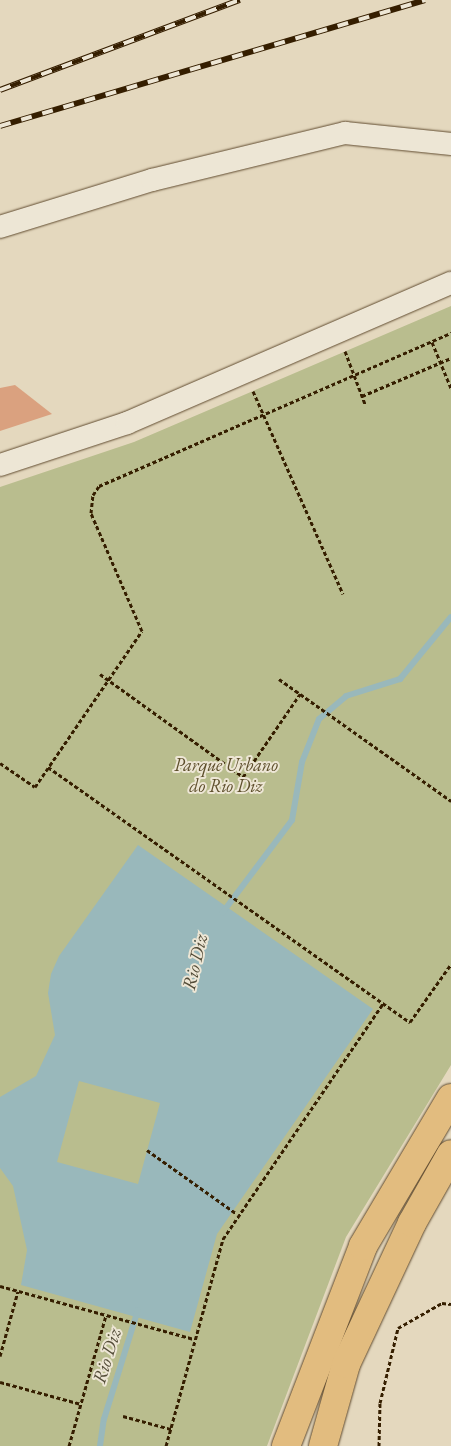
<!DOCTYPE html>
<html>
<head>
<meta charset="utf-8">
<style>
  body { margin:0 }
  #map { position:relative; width:451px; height:1446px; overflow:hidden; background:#e4d8be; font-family:"EB Garamond",serif }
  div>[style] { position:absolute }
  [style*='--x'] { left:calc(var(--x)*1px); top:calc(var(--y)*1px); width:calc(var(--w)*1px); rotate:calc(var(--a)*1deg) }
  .green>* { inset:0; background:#b9bd8e }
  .water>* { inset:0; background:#99b8bb }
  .stream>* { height:6px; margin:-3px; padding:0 3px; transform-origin:3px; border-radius:3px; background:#99b8bb }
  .building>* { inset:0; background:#daa17f }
  .path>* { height:3px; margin-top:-1.5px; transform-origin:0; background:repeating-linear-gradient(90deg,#351e00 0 4px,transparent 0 6.5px) }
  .roads { filter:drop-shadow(0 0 1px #614c30) drop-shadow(0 0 1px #614c30) }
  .minor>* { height:22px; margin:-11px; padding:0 11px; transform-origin:11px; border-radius:11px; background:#ede6d5 }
  .trunk>* { height:28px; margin:-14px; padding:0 14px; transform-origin:14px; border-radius:14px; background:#e2bc7f }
  .rail>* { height:5.5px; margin-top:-2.75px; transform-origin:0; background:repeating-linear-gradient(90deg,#ede6d5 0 11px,#351e00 0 22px); box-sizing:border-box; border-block:1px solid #351e00 }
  span { translate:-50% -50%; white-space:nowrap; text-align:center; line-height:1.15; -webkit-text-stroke:4px #ede6d5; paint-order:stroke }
  .park-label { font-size:18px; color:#5d4e2b; font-style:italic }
  .water-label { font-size:19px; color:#534c38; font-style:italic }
</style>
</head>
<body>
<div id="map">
  <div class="green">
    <div style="clip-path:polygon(451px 306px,451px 1065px,346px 1237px,267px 1446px,0 1446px,0 487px,134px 442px)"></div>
  </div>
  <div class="water">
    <div style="clip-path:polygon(evenodd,138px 845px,373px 1009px,217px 1234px,190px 1332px,21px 1285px,27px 1250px,13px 1186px,0 1168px,0 1097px,36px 1076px,55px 1035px,48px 993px,51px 974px,59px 956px,138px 845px,79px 1081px,160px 1103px,138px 1184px,57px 1162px,79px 1081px)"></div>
  </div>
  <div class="stream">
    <div style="--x:223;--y:912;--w:115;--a:-53.1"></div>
    <div style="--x:292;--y:820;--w:59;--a:-80.2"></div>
    <div style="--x:302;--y:762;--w:46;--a:-68.4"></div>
    <div style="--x:319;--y:719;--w:35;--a:-40"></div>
    <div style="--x:346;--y:696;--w:57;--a:-17.5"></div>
    <div style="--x:400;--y:679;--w:80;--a:-50.6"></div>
    <div style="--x:100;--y:1446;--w:27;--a:-82"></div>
    <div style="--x:104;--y:1419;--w:114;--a:-72.7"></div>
  </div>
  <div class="building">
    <div style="clip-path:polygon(15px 385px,52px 414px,0 431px,0 388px)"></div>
  </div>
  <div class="path">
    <div style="--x:432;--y:342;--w:50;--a:67.6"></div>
    <div style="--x:345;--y:351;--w:57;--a:69.3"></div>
    <div style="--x:253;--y:391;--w:222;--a:66.1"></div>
    <div style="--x:362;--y:396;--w:97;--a:-23.1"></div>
    <div style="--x:100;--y:674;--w:193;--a:35.7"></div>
    <div style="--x:279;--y:679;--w:211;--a:35.3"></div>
    <div style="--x:0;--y:763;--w:42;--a:34.4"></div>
    <div style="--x:35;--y:787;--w:189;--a:-55.6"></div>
    <div style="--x:142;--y:631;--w:129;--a:-113.4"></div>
    <div style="--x:91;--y:513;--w:18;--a:-84"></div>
    <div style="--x:93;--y:495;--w:11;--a:-56"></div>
    <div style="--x:99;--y:486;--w:384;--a:-23.5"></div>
    <div style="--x:48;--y:767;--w:443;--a:35.2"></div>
    <div style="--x:410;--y:1022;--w:71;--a:-54.7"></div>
    <div style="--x:243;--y:777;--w:101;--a:-55.5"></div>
    <div style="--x:147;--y:1150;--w:110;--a:35.4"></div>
    <div style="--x:0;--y:1286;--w:201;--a:15.3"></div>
    <div style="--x:0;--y:1356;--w:67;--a:-74.5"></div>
    <div style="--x:0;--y:1382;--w:84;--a:15.2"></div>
    <div style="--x:123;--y:1416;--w:50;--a:15.2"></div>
    <div style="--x:69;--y:1446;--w:136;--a:-74.2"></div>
    <div style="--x:166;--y:1446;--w:215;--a:-74.6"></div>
    <div style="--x:223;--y:1239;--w:284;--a:-55.8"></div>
    <div style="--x:379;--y:1446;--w:43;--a:-88.7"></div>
    <div style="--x:380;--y:1403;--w:77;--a:-76.5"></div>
    <div style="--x:398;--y:1328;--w:51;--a:-29.6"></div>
    <div style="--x:442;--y:1303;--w:9;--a:6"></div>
  </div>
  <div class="roads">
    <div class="minor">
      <div style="--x:0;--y:227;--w:159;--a:-17.2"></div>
      <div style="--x:152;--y:180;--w:199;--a:-13.7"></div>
      <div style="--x:345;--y:133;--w:107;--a:5.9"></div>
      <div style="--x:0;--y:465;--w:134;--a:-18.3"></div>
      <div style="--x:127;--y:423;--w:353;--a:-23.4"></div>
    </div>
    <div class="trunk">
      <div style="--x:286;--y:1446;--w:214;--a:-68.9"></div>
      <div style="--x:363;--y:1246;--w:172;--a:-59.3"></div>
      <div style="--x:323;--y:1446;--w:85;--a:-74.3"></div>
      <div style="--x:346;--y:1364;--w:156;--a:-64.9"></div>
      <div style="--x:412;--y:1223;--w:79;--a:-60.5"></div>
    </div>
  </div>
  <div class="rail">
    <div style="--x:0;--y:90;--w:256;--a:-20.6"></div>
    <div style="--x:0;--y:126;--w:443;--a:-16.5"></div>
  </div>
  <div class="park-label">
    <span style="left:226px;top:776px">Parque Urbano<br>do Rio Diz</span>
  </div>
  <div class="water-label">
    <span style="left:195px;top:962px;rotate:-77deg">Rio Diz</span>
    <span style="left:107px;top:1356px;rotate:-73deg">Rio Diz</span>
  </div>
</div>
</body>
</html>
